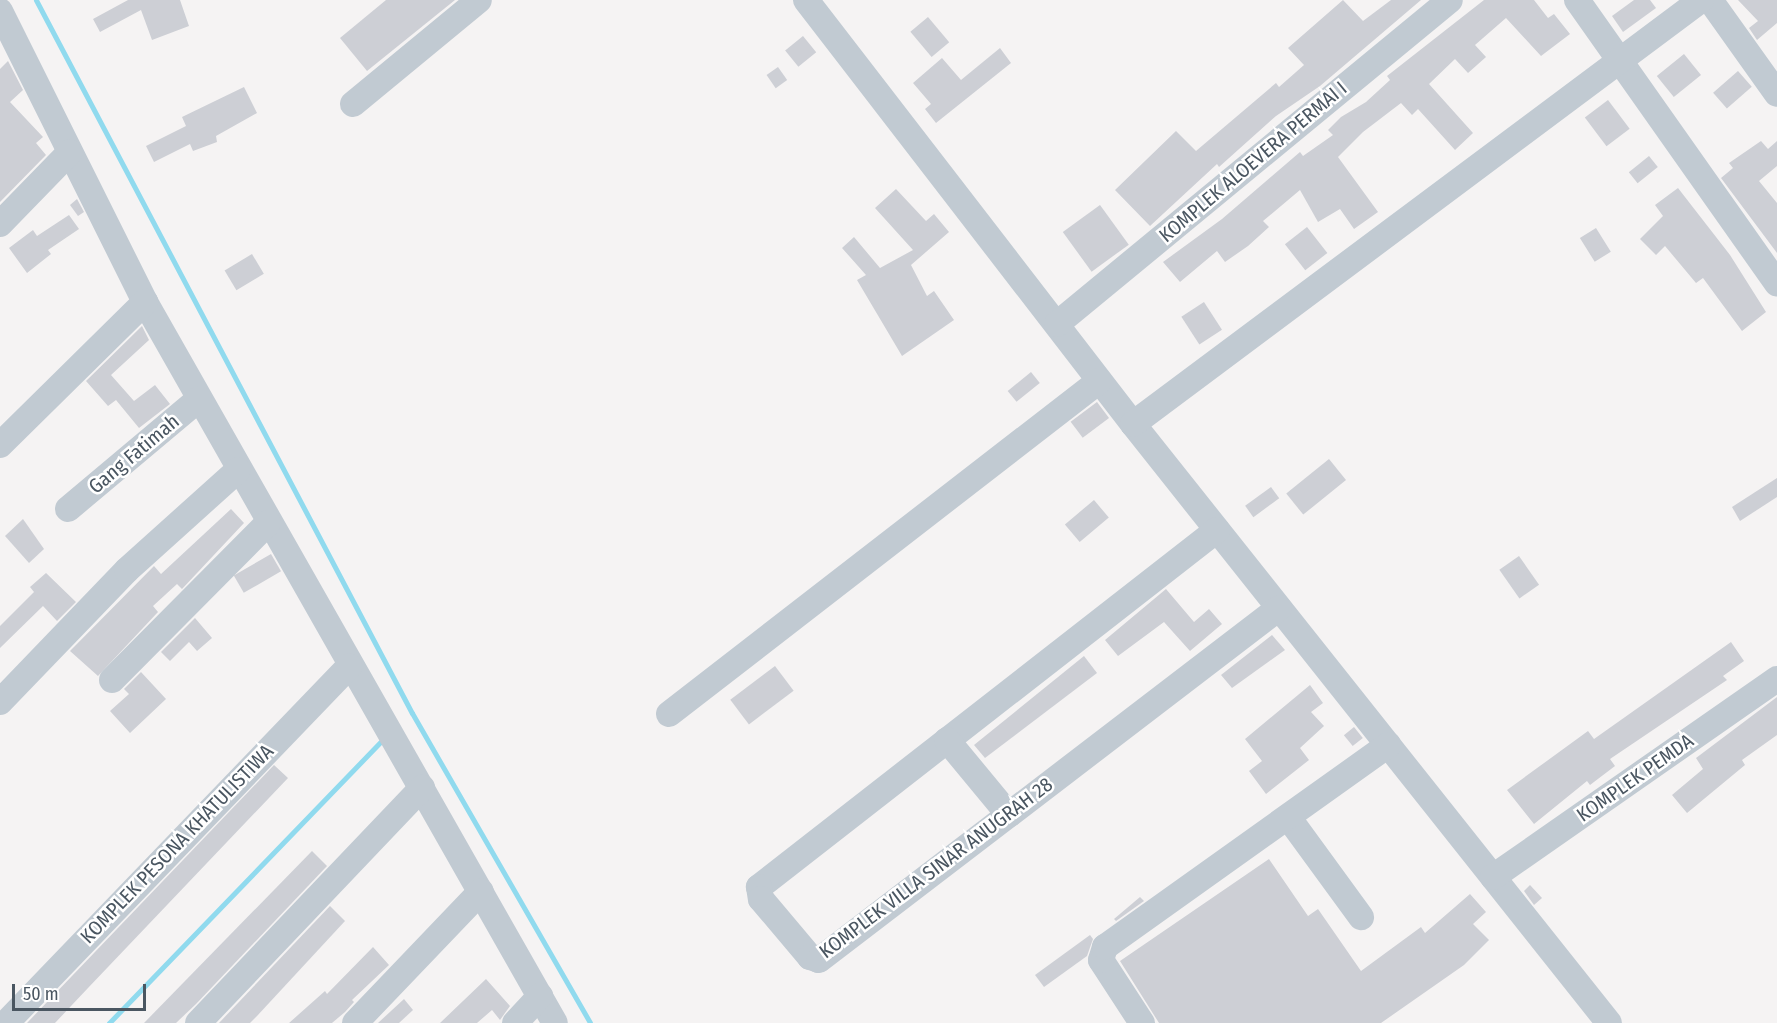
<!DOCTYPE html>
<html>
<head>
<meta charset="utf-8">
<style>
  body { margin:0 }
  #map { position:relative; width:1777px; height:1023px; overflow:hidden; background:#f5f3f3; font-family:"Fira Sans Condensed",sans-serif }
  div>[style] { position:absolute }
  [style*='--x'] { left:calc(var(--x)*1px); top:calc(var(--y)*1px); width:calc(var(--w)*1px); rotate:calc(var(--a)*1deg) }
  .stream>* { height:5px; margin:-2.5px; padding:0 2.5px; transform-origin:2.5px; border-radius:2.5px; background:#90daee }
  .building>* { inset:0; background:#cdcfd5; transform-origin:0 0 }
  .minor>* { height:26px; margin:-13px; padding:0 13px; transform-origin:13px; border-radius:13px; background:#c1cad2 }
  span { translate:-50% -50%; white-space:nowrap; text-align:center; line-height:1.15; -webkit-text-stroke:5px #fff; paint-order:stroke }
  .street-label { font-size:20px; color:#4a5661 }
  .scale { position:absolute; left:12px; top:984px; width:134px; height:27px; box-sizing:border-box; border:3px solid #4a5661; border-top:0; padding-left:8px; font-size:18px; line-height:21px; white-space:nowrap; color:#4a5661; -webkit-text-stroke:4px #fff; paint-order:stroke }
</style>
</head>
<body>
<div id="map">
  <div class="stream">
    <div style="--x:36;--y:0;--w:806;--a:62.2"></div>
    <div style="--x:412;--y:713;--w:357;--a:60.1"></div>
    <div style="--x:109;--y:1023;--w:393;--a:-46"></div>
  </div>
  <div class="building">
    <div style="clip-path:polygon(128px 0,180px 0,189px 26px,152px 40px,141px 10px,100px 32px,93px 19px)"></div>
    <div style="clip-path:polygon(386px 0,455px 0,367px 71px,340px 38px)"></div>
    <div style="clip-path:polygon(1343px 0,1363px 21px,1391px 0,1421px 0,1320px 86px,1276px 116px,1219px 167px,1217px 164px,1150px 226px,1115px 190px,1176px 131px,1196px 151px,1276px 83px,1279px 87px,1304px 65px,1288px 48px)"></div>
    <div style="clip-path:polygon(1484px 0,1534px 0,1548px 18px,1554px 14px,1570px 34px,1541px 56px,1506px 18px,1475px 45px,1486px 57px,1468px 73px,1455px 59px,1429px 84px,1473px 133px,1455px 150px,1418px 109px,1412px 115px,1401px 103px,1363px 132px,1338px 157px,1378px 212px,1354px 229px,1340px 209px,1318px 222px,1300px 190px,1263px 221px,1269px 227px,1248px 246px,1225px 262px,1217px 251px,1180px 282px,1163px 262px,1222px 219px,1300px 152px,1303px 156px,1333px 135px,1328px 130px,1341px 117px,1366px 102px,1390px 80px,1387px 76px)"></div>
    <div style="clip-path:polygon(1634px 0,1650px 0,1656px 8px,1623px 32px,1612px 16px)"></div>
    <div style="clip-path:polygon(1738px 0,1777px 0,1777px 23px,1757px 40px,1749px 28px,1758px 21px)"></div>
    <div style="left:928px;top:17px;width:33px;height:23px;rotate:50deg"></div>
    <div style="left:803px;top:36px;width:21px;height:23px;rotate:51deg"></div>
    <div style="clip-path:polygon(1000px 48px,1011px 63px,936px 123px,925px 109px,931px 104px,913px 83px,942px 58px,961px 80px)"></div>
    <div style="left:1684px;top:54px;width:27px;height:35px;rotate:51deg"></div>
    <div style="clip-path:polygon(8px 61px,23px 90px,10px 102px,43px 137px,36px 143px,46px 155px,0 202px,0 69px)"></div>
    <div style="left:778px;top:67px;width:16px;height:14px;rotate:55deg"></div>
    <div style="left:1738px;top:71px;width:21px;height:33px;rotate:49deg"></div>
    <div style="clip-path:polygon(244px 87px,257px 113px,216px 136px,217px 142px,193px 151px,190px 144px,154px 162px,146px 146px,186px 126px,182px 117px)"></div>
    <div style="left:1608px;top:100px;width:36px;height:29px;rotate:53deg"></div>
    <div style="clip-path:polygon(1761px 141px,1768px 149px,1777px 141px,1777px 166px,1759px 181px,1777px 203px,1777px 253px,1721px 178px,1733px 168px,1729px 163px)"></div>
    <div style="left:1649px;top:156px;width:14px;height:26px;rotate:51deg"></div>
    <div style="clip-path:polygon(1678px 188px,1730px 255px,1766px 312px,1742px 331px,1703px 278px,1696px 283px,1665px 246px,1656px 255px,1640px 239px,1663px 216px,1655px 205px)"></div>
    <div style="clip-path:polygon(896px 189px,926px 221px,934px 214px,949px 232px,911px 265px,927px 296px,934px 291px,954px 320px,902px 356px,857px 280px,866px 275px,842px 248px,854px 237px,880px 268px,913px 250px,875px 208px)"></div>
    <div style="clip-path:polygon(77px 199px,84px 212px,78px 216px,70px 205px)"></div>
    <div style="left:1100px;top:205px;width:49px;height:46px;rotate:54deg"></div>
    <div style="clip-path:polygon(69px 215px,79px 229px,48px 250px,51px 254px,27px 273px,9px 248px,33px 230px,37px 236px)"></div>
    <div style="left:1307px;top:227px;width:33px;height:28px;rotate:52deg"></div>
    <div style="left:1596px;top:228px;width:28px;height:19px;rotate:58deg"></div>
    <div style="left:252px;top:254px;width:23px;height:32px;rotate:59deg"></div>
    <div style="left:1204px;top:302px;width:33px;height:27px;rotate:57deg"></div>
    <div style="clip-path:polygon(142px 326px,149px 340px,111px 375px,134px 401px,155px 385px,170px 404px,139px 428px,116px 400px,108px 406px,86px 381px)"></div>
    <div style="left:1031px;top:372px;width:14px;height:30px;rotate:51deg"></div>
    <div style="left:1097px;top:402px;width:20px;height:33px;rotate:53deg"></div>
    <div style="left:1329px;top:459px;width:27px;height:55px;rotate:51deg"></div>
    <div style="clip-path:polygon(1777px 478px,1777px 497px,1740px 521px,1732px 507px)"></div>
    <div style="left:1271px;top:487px;width:14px;height:32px;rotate:54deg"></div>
    <div style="left:1094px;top:500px;width:23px;height:38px;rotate:50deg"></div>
    <div style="clip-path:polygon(231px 509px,244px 523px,182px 589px,177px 584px,153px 606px,158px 612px,98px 676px,70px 651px,154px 566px,161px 574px)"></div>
    <div style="clip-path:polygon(23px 519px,44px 549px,29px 563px,5px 536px)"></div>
    <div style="left:271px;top:554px;width:20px;height:43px;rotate:60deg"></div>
    <div style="left:1519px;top:556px;width:35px;height:24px;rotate:55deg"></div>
    <div style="clip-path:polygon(46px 573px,76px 602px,57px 621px,43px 606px,0 648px,0 626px,34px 592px,30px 587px)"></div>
    <div style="clip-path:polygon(1166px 589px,1194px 622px,1209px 609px,1222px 624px,1190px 651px,1164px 622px,1118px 656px,1105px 640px)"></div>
    <div style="clip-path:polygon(195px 618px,212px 638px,197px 651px,189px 642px,170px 661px,161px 652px)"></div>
    <div style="clip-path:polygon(1272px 635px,1285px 650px,1232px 688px,1221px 675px)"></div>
    <div style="clip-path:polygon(1731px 642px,1744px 661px,1723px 676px,1727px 680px,1610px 759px,1615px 766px,1590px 785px,1587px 781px,1534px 824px,1507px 790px,1588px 731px,1594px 739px)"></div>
    <div style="clip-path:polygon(1084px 656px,1097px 673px,985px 758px,974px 745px)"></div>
    <div style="left:775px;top:666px;width:31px;height:56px;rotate:53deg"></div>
    <div style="clip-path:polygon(141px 672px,166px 699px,130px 733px,110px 711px,129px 694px,124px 689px)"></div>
    <div style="clip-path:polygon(1310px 685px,1323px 703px,1311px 712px,1324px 726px,1300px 748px,1309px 760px,1266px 794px,1249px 771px,1262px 761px,1245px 739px)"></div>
    <div style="clip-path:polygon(1777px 697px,1777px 735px,1742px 760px,1745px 765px,1687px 813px,1672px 795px,1703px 769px,1696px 758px)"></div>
    <div style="left:1354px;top:727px;width:14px;height:13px;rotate:51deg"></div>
    <div style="clip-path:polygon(274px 765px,288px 778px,88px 988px,55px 1023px,27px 1023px)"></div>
    <div style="clip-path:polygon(312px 851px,327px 866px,196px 1004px,176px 1023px,144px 1023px)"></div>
    <div style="clip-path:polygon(1269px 859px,1308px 916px,1318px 909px,1361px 971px,1421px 927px,1425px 933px,1470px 894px,1486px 912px,1473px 924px,1489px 940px,1464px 965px,1381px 1023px,1159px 1023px,1120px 961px)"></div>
    <div style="clip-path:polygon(1530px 885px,1542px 898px,1534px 905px,1524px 891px)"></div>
    <div style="clip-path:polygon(1140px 897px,1144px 901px,1116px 921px,1114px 919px)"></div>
    <div style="clip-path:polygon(330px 906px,345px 921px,257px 1016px,250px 1023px,219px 1023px)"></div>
    <div style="clip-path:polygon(1090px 935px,1093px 939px,1087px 956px,1044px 987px,1035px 975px)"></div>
    <div style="clip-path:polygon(373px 947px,389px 965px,352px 1000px,354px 1002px,345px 1012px,332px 1023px,289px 1023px,325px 991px,327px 994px)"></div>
    <div style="clip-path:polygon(486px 979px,510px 1006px,500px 1020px,492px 1010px,477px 1023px,440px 1023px)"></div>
    <div style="clip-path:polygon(404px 999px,413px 1010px,399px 1023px,378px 1023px)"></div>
  </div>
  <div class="minor">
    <div style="--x:806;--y:0;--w:535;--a:52.36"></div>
    <div style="--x:1133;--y:424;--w:765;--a:51.53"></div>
    <div style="--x:1577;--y:0;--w:347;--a:54.8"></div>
    <div style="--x:1710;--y:0;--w:115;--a:54.5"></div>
    <div style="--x:0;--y:11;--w:325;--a:63.5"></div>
    <div style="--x:145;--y:302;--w:829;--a:60.38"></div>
    <div style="--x:353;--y:104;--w:163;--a:-39.5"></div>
    <div style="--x:0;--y:224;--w:100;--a:-45.8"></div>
    <div style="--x:1057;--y:324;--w:509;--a:-39.5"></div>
    <div style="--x:1133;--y:424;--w:709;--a:-36.74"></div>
    <div style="--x:0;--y:445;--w:204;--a:-44.6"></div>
    <div style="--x:68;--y:509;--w:171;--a:-40"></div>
    <div style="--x:1217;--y:530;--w:581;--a:142.06"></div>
    <div style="--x:759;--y:887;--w:12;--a:81"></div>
    <div style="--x:761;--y:899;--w:76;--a:49.8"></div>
    <div style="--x:810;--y:957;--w:9;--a:18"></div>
    <div style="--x:819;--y:960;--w:579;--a:-37.42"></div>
    <div style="--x:112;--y:680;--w:221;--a:-45.2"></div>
    <div style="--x:0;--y:702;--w:183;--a:-46.1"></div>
    <div style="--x:127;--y:570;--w:149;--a:-42"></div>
    <div style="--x:669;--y:714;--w:544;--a:-37.75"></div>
    <div style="--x:947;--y:740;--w:97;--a:50.4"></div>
    <div style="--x:1288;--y:817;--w:124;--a:53.9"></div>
    <div style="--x:1493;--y:877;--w:346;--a:-34.9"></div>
    <div style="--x:6;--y:1023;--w:495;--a:-46.1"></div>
    <div style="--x:198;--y:1023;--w:325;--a:-46.4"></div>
    <div style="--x:355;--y:1023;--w:182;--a:-46.3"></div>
    <div style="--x:515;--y:1023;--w:37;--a:-47"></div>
    <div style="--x:1142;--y:1023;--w:75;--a:-123.1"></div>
    <div style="--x:1101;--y:960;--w:14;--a:-73"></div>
    <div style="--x:1105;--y:947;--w:348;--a:-35.5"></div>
  </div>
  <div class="street-label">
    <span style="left:1253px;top:162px;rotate:-40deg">KOMPLEK ALOEVERA PERMAI I</span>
    <span style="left:134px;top:454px;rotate:-40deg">Gang Fatimah</span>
    <span style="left:1635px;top:778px;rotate:-35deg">KOMPLEK PEMDA</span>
    <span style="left:177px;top:844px;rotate:-46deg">KOMPLEK PESONA KHATULISTIWA</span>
    <span style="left:936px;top:868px;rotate:-37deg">KOMPLEK VILLA SINAR ANUGRAH 28</span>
  </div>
  <div class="scale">50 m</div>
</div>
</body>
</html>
